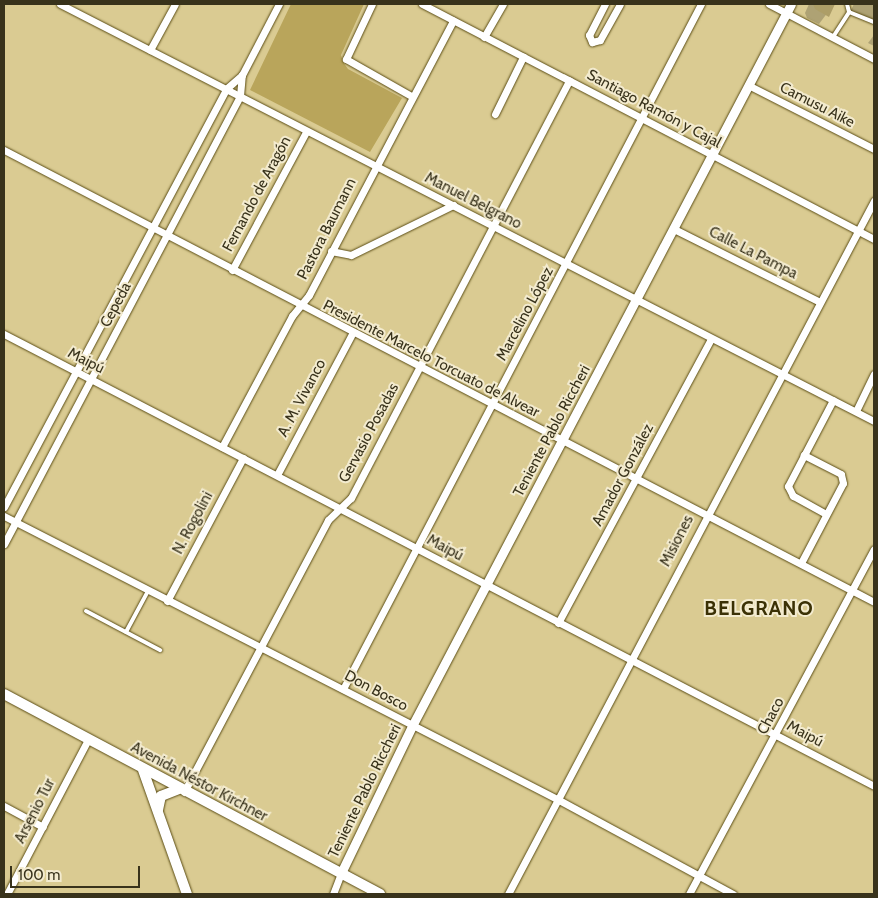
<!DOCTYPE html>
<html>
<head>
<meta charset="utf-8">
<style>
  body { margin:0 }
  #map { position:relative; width:878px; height:898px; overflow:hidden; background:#dacb92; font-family:Cabin,sans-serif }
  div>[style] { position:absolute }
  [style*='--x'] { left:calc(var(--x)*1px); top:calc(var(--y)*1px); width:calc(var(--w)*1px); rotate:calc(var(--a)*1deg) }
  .green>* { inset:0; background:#b9a55b }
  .shadow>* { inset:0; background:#0003 }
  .building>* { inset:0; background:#ad9e67 }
  .roads { filter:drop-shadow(0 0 1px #5b4d15) drop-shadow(0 0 1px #5b4d15) }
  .service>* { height:4px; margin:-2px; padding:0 2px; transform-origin:2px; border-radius:2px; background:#fff }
  .minor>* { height:7px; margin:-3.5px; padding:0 3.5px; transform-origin:3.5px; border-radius:3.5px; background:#fff }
  .tertiary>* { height:9px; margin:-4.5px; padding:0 4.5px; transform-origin:4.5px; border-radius:4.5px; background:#fff }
  .secondary>* { height:10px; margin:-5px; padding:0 5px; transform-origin:5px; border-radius:5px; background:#fff }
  span { translate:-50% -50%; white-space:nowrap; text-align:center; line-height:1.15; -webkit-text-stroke:4px #f3ebcf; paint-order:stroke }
  .street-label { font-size:15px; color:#38321b }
  .district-label { font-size:20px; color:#3b3105; font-weight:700; letter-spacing:1px }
  .frame { position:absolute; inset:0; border:5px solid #38321b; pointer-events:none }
  .scale { position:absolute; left:10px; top:866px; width:130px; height:22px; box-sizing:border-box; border:2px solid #38321b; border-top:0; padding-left:6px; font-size:15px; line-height:18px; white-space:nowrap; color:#38321b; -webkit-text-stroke:4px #f3ebcf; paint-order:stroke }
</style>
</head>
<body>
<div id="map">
  <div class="green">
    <div style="clip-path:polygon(291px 4px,364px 4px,341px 55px,343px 62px,348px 69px,402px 98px,370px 152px,250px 90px)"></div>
  </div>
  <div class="shadow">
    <div style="clip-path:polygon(809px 4px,834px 4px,819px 24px,807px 18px,805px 13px)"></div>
    <div style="clip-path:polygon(854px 4px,874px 4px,874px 25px,850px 12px)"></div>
    <div style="clip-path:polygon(874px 35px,874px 46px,868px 43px)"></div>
  </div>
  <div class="building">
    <div style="clip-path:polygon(813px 4px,835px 4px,829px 17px,815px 9px)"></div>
  </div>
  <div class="roads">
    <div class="service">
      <div style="--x:847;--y:4;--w:8;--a:76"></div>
      <div style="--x:833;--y:37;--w:30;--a:-57"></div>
      <div style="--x:849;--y:12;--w:27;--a:22"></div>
      <div style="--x:86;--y:611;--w:84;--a:27.8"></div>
      <div style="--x:126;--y:632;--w:47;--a:-61.8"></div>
    </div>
    <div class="minor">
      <div style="--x:60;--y:4;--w:915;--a:27.13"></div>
      <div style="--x:372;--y:4;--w:61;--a:115.3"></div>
      <div style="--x:346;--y:59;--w:75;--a:29.6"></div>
      <div style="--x:422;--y:4;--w:509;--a:27.47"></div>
      <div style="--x:605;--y:4;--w:35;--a:117"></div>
      <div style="--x:589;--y:35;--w:8;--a:67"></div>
      <div style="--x:592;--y:42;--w:8;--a:-14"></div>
      <div style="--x:600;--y:40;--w:41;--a:-60.9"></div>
      <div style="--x:769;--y:4;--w:119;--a:27.6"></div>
      <div style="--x:484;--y:37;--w:38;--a:-60"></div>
      <div style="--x:150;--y:50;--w:52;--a:-61.5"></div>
      <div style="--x:748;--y:85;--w:141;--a:26.9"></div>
      <div style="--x:495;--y:114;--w:64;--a:-63.8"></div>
      <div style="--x:4;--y:150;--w:980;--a:27.45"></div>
      <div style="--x:674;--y:229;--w:163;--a:26.6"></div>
      <div style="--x:331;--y:251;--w:20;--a:11"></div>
      <div style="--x:351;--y:255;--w:114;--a:-26.1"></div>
      <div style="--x:232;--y:270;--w:157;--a:-61.8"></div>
      <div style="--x:4;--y:334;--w:980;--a:27.45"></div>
      <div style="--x:856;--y:411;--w:41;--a:-64.1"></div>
      <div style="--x:222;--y:447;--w:149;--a:-61.9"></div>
      <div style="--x:292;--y:316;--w:27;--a:-51"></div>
      <div style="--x:309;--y:295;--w:310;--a:-62.3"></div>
      <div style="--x:277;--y:475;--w:160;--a:-62"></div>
      <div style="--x:4;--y:507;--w:473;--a:-62"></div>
      <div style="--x:226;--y:89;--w:21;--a:-41"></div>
      <div style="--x:826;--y:514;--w:38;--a:-151"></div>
      <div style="--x:793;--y:496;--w:11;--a:-117"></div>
      <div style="--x:788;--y:486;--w:97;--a:-62.4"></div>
      <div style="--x:4;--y:516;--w:623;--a:27.1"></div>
      <div style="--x:559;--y:800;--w:198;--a:28.4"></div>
      <div style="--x:4;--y:544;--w:506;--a:-62.22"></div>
      <div style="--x:240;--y:96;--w:21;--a:-85"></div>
      <div style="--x:242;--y:75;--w:80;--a:-62.5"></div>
      <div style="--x:801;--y:563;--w:90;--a:-62.3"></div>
      <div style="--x:843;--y:483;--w:9;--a:-103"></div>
      <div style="--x:841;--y:474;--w:42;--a:-152.8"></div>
      <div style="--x:167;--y:601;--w:162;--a:-62"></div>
      <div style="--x:558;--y:623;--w:323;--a:-61.7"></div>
      <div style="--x:343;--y:689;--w:773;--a:-62.41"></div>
      <div style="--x:184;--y:792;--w:308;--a:-62.1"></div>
      <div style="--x:328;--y:520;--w:32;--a:-44"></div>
      <div style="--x:351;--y:498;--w:471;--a:-62.4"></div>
      <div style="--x:4;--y:806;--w:44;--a:28.3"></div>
      <div style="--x:7;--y:894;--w:174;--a:-62.3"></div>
      <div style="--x:333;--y:894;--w:22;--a:-69"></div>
      <div style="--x:508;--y:894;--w:784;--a:-62.16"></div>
      <div style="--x:689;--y:894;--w:391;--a:-61.8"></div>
    </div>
    <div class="tertiary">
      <div style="--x:341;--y:873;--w:163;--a:-64.2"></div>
      <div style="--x:412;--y:726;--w:815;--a:-62.3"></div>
    </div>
    <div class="secondary">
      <div style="--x:4;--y:694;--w:426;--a:28"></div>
      <div style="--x:143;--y:770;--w:132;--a:70.5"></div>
      <div style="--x:158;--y:810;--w:14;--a:-78"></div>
      <div style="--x:161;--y:796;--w:19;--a:-21"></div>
    </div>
  </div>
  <div class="street-label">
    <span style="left:817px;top:105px;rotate:27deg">Camusu Aike</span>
    <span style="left:654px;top:109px;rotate:28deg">Santiago Ramón y Cajal</span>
    <span style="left:257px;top:194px;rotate:-62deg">Fernando de Aragón</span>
    <span style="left:473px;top:201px;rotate:27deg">Manuel Belgrano</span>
    <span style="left:327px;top:229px;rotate:-63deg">Pastora Baumann</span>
    <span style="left:753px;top:253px;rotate:27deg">Calle La Pampa</span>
    <span style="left:116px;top:305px;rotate:-62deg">Cepeda</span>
    <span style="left:525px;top:314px;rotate:-62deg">Marcelino López</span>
    <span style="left:431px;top:359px;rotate:27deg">Presidente Marcelo Torcuato de Alvear</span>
    <span style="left:86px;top:361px;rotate:27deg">Maipú</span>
    <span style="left:302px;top:398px;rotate:-62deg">A. M. Vivanco</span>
    <span style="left:552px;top:431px;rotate:-62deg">Teniente Pablo Riccheri</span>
    <span style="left:369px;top:433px;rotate:-62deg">Gervasio Posadas</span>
    <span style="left:623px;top:475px;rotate:-62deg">Amador González</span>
    <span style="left:193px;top:523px;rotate:-62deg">N. Rogolini</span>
    <span style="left:677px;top:541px;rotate:-63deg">Misiones</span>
    <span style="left:445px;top:548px;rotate:28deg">Maipú</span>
    <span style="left:376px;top:691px;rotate:28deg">Don Bosco</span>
    <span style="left:771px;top:716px;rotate:-62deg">Chaco</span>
    <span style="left:805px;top:734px;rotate:28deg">Maipú</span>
    <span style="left:199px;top:782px;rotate:28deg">Avenida Néstor Kirchner</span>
    <span style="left:365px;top:791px;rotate:-64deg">Teniente Pablo Riccheri</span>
    <span style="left:35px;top:811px;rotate:-63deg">Arsenio Tur</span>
  </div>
  <div class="district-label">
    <span style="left:759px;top:608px">BELGRANO</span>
  </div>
  <div class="frame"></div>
  <div class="scale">100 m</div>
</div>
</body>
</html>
